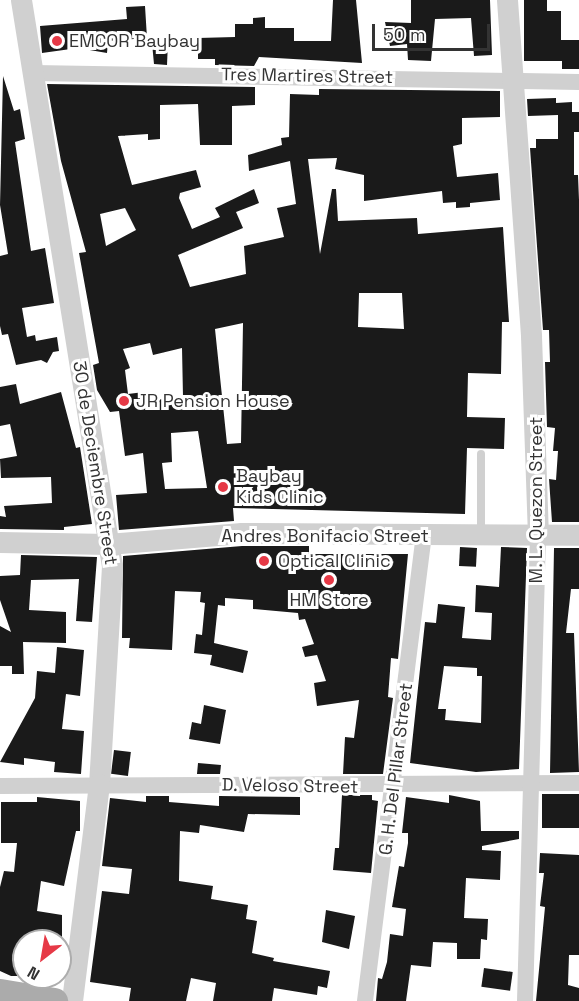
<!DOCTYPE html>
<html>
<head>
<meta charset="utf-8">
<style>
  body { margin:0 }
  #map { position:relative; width:579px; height:1001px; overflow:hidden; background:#fff; font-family:"Space Grotesk",sans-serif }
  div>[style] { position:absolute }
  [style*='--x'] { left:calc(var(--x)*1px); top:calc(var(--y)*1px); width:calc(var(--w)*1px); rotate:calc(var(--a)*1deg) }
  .building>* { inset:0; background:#1a1a1a; transform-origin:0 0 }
  .service>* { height:8px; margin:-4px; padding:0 4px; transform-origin:4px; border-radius:4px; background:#d0d0d0 }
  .minor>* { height:16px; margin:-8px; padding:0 8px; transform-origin:8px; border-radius:8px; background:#d0d0d0 }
  .tertiary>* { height:21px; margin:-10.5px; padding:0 10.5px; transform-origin:10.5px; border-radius:10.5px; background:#d0d0d0 }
  .primary>* { height:27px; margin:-13.5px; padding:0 13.5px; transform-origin:13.5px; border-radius:13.5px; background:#ababab }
  .dots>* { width:16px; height:16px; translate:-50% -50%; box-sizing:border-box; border:3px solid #fff; border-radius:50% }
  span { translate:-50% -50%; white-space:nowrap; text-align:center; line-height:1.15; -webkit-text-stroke:6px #fff; paint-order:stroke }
  .poi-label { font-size:18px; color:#333 }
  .left { translate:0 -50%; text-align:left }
  .street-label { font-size:18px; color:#333 }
  .north { position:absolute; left:12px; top:929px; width:60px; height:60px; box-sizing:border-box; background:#fff; border:2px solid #adadad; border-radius:50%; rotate:211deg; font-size:16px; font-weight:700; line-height:24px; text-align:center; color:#333 }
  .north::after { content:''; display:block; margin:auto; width:21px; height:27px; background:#e63946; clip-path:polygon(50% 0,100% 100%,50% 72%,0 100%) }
  .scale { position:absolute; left:372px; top:24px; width:118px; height:27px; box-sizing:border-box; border:3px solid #333; border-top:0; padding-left:8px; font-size:18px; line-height:21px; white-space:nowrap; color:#333; -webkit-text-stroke:4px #fff; paint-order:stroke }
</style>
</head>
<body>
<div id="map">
  <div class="building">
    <div style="clip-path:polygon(333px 0,356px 0,362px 63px,259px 57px,254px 66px,215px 65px,215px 59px,198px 59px,198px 38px,235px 37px,235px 24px,253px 24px,253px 18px,265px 17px,265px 28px,294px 28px,294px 41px,331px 41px)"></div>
    <div style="clip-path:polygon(411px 0,490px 0,492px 55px,474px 56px,471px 18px,435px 19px,431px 61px,408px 60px,407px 44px,390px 46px,385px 22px,411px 23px)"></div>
    <div style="clip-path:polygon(524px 0,547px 0,547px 11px,561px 11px,561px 40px,579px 40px,579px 69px,562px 69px,562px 61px,524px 61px)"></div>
    <div style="clip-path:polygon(145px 6px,147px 38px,108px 41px,107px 53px,78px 48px,42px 53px,40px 26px,127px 19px,126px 7px)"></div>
    <div style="clip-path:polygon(168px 41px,167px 65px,154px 64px,152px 43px)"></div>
    <div style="clip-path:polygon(3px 76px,14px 111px,20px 109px,25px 139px,15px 142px,31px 251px,45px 248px,54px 303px,22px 308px,27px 337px,35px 335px,36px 341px,57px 337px,59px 351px,53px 352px,47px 363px,41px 360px,16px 365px,8px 334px,2px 335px,0 326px,0 256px,8px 254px,0 205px)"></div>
    <div style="clip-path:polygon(evenodd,47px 84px,255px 87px,255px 105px,232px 106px,232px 145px,200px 145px,198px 104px,160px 105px,160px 139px,148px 140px,148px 134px,118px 136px,132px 185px,196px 170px,201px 187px,180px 193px,179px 198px,192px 229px,220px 217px,215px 208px,254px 189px,259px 203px,236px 212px,243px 228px,178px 255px,190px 287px,246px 274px,244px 246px,284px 237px,277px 208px,296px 204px,290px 161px,249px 171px,248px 155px,282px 145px,281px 138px,289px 137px,290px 94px,319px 95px,319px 89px,500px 91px,500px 117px,462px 118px,462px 144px,453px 146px,457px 177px,498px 173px,500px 200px,470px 203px,470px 207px,456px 208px,456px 202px,443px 203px,442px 191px,364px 201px,364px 175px,335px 169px,337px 158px,308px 159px,320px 254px,332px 189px,336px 189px,338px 221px,417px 218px,418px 234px,503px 227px,509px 322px,502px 322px,501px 374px,468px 373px,467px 417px,505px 418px,504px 449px,467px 448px,465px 514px,233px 508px,234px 521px,119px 530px,116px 495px,147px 493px,143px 453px,125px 456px,119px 411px,110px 412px,97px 390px,93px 365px,99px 363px,79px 253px,86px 252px,61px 161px,47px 84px,125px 208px,136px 230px,106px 246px,100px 214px,125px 208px,47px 84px,359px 293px,402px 293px,404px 329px,358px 327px,359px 293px,47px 84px,243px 323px,241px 443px,227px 444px,215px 329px,243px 323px,47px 84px,150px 343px,153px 355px,182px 348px,183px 397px,145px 401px,144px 392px,128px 394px,125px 370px,130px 368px,123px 349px,150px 343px,47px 84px,198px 431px,207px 488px,165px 489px,162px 463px,172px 462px,171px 433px,198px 431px)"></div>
    <div style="clip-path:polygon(556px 98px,556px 103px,572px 102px,572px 112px,579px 112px,579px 132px,574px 132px,574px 175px,578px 175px,579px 200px,579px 522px,552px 522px,549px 479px,556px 480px,558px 451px,553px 451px,555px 428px,547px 427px,545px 362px,550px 362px,549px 330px,543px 330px,530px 148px,536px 148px,536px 139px,558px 139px,558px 115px,528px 116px,527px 99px)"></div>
    <div style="clip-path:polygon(16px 384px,20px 404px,61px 392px,76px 448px,80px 447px,92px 524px,64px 527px,64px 530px,0 529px,0 516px,6px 517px,4px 506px,52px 503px,51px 477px,1px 478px,0 459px,17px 456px,10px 424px,0 426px,0 387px)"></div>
    <div style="clip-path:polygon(242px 546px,309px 546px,309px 554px,408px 554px,398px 659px,391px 658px,388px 697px,393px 698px,383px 774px,343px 774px,345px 737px,354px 738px,359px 700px,317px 706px,314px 683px,326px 681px,317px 655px,305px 657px,302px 647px,314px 644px,305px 619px,299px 620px,298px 613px,253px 609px,253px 600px,225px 598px,225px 606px,218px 605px,214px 643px,248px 651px,243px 673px,210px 665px,212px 655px,194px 653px,196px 634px,202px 635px,205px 603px,200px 602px,201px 592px,175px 591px,172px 650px,129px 648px,130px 638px,122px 638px,123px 556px)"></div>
    <div style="left:460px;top:547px;width:17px;height:19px;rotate:3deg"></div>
    <div style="clip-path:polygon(evenodd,501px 547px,527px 548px,519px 769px,476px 772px,410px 763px,425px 622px,436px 623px,438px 604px,465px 607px,462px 638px,491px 640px,492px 613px,475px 612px,476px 585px,499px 587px,501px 547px,444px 666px,477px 668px,477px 676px,482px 676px,481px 723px,445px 720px,446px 709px,438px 709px,444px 666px)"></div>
    <div style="clip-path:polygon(554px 548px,579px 548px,579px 589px,571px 589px,566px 633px,574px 633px,579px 772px,550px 773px)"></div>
    <div style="clip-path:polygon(21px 555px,97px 557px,92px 622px,76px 621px,79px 579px,31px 580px,29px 610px,66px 612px,66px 643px,23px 642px,24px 674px,12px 674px,12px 666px,0 666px,0 626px,11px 632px,0 600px,0 576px,20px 575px)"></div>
    <div style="clip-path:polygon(57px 647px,84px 650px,80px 696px,66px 694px,62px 729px,84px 731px,81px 774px,54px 772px,55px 762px,24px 758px,24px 765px,0 762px,35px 698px,37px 671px,55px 673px)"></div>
    <div style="clip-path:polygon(204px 705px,226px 710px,220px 744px,189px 739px,192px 722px,201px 724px)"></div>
    <div style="left:114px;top:750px;width:17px;height:24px;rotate:7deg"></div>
    <div style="clip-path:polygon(198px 763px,221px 765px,220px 774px,197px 774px)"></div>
    <div style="left:579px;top:794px;width:34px;height:37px;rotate:90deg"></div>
    <div style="clip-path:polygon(342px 795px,372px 795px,372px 800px,378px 801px,371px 873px,333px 870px,335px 848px,339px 848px)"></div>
    <div style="clip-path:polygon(449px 795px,480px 801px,481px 831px,519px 831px,519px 839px,482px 846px,482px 850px,501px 851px,500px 880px,466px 878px,464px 918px,488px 919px,487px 940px,481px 939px,480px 959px,457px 959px,457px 943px,433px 942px,431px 967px,411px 965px,406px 1001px,376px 1001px,378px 978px,382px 979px,387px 962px,390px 934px,403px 936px,406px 909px,392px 907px,399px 866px,404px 867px,408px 843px,408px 833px,402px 833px,406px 797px,449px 803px)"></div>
    <div style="clip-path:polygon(146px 796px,169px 796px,169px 802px,219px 806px,219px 796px,300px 797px,300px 815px,248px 814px,244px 832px,200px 825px,199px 833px,180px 831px,179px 881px,213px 886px,211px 899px,248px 905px,246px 919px,257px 921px,252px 953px,274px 958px,273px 961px,330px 971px,327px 988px,318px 986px,317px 995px,274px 988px,272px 1001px,213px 1001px,216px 983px,191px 978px,186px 1001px,129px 1001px,131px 988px,90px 982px,102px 891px,129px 894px,132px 869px,102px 866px,110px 798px,146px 802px)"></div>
    <div style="clip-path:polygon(37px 797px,80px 801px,80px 831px,76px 831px,64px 886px,41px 881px,37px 911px,62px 915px,62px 942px,24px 936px,17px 976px,11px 976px,0 971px,0 887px,4px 871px,14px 872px,17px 843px,1px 843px,1px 802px,37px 802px)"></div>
    <div style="clip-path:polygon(540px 853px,579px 855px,579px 955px,569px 955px,568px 985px,579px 988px,579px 1001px,536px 1001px,545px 907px,540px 906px,544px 873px,539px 873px)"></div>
    <div style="clip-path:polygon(326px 910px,355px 916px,349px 949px,322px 942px)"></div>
    <div style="left:484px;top:968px;width:29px;height:19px;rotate:8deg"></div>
  </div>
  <div class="service">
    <div style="--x:481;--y:454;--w:79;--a:90"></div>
  </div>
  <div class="minor">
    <div style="--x:34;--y:73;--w:545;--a:0.95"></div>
    <div style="--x:0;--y:786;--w:579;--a:-0.3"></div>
    <div style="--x:365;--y:1001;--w:468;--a:-82.8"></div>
    <div style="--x:525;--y:1001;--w:465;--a:-88.4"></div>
  </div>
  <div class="tertiary">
    <div style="--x:21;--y:0;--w:573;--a:80.87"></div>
    <div style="--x:112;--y:566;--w:218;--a:93.4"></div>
    <div style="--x:99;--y:784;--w:219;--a:97.1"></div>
    <div style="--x:507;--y:0;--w:337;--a:85.9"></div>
    <div style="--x:531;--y:336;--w:200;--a:88"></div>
    <div style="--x:0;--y:542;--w:108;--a:1.1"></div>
    <div style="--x:108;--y:544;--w:134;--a:-4.7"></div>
    <div style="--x:242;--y:533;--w:337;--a:0.3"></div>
  </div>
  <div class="primary">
    <div style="--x:0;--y:992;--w:55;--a:9.5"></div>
  </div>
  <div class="dots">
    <div style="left:57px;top:41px;background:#e63946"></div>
    <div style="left:124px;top:401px;background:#e63946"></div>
    <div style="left:223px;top:487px;background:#e63946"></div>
    <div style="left:264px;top:561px;background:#e63946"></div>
    <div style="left:329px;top:580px;background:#e63946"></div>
  </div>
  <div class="poi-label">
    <span class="left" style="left:69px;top:41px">EMCOR Baybay</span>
    <span class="left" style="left:136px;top:401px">JR Pension House</span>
    <span class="left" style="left:236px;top:487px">Baybay<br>Kids Clinic</span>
    <span class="left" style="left:278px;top:561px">Optical Clinic</span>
    <span style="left:329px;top:600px">HM Store</span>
  </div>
  <div class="street-label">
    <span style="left:307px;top:76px;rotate:1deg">Tres Martires Street</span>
    <span style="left:95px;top:463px;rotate:81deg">30 de Deciembre Street</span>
    <span style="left:536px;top:500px;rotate:-90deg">M. L. Quezon Street</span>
    <span style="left:325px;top:536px">Andres Bonifacio Street</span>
    <span style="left:396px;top:769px;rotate:-83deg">G. H. Del Pillar Street</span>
    <span style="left:290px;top:786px;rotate:1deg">D. Veloso Street</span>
  </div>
  <div class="north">N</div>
  <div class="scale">50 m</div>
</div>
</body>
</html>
